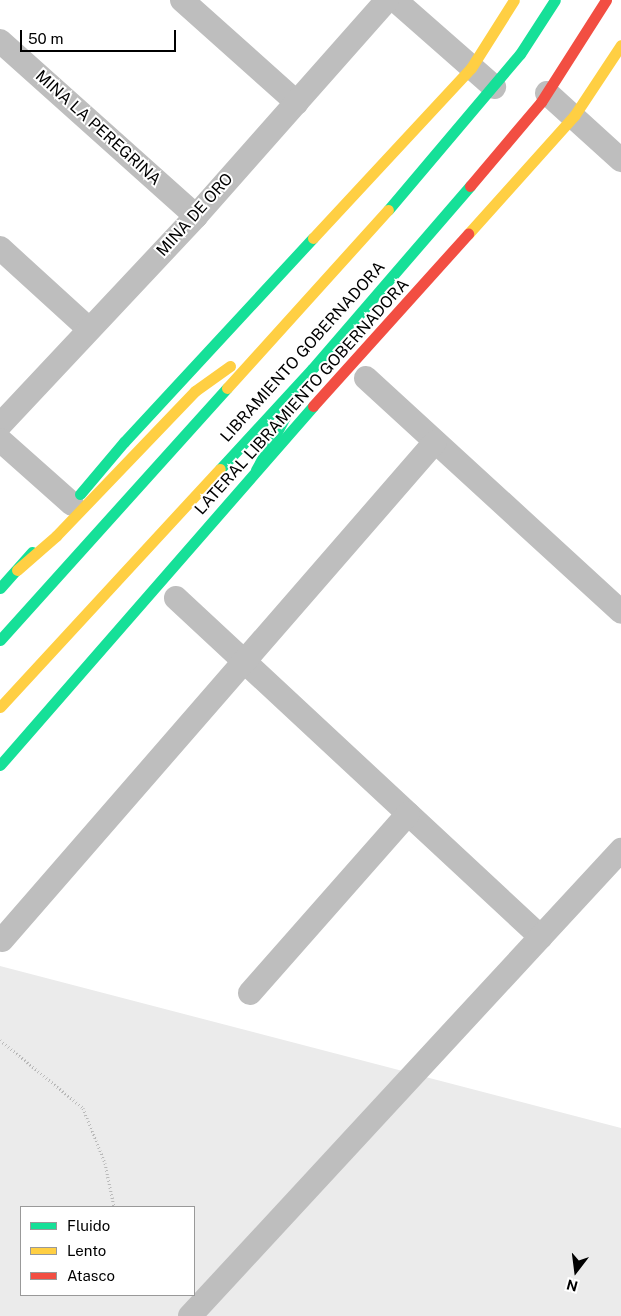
<!DOCTYPE html>
<html>
<head>
<meta charset="utf-8">
<style>
  body { margin:0 }
  #map { position:relative; width:621px; height:1316px; overflow:hidden; background:#fff; font-family:"Public Sans",sans-serif }
  div>[style] { position:absolute }
  [style*='--x'] { left:calc(var(--x)*1px); top:calc(var(--y)*1px); width:calc(var(--w)*1px); rotate:calc(var(--a)*1deg) }
  .green>* { inset:0; background:#ebebeb }
  .path>* { height:3px; margin-top:-1.5px; transform-origin:0; background:repeating-linear-gradient(90deg,#b9b9b9 0 1px,transparent 0 3.5px) }
  .street>* { height:24px; margin:-12px; padding:0 12px; transform-origin:12px; border-radius:12px; background:#bebebe }
  .fast>* { height:11px; margin:-5.5px; padding:0 5.5px; transform-origin:5.5px; border-radius:5.5px; background:#16e098 }
  .slow>* { height:11px; margin:-5.5px; padding:0 5.5px; transform-origin:5.5px; border-radius:5.5px; background:#ffcf43 }
  .jam>* { height:11px; margin:-5.5px; padding:0 5.5px; transform-origin:5.5px; border-radius:5.5px; background:#f24e42 }
  span { translate:-50% -50%; white-space:nowrap; text-align:center; line-height:1.15; -webkit-text-stroke:4px #fff; paint-order:stroke }
  .street-label { font-size:16px; color:#000 }
  .legend { position:absolute; left:20px; top:1206px; width:175px; height:90px; box-sizing:border-box; background:#fff; border:1px solid #999; margin:0; padding:6px 9px; list-style:none; font-size:15px; color:#000 }
  .legend li { display:flex; align-items:center; gap:10px; height:25px }
  .legend b { width:25px; border:1px solid #999 }
  .north { position:absolute; left:551px; top:1246px; width:50px; height:50px; -webkit-text-stroke:4px #fff; paint-order:stroke; rotate:195deg; font-size:14px; font-weight:700; line-height:20px; text-align:center; color:#000 }
  .north::after { content:''; display:block; margin:auto; width:18px; height:22px; background:#000; clip-path:polygon(50% 0,100% 100%,50% 72%,0 100%) }
  .scale { position:absolute; left:20px; top:30px; width:156px; height:22px; box-sizing:border-box; border:2px solid #000; border-top:0; padding-left:6px; font-size:15px; line-height:18px; white-space:nowrap; color:#000; -webkit-text-stroke:4px #fff; paint-order:stroke }
</style>
</head>
<body>
<div id="map">
  <div class="green">
    <div style="clip-path:polygon(evenodd,0 966px,621px 1128px,621px 1316px,0 1316px,0 966px,21px 1207px,194px 1207px,194px 1295px,21px 1295px,21px 1207px)"></div>
  </div>
  <div class="path">
    <div style="--x:0;--y:1040;--w:107;--a:39.3"></div>
    <div style="--x:83;--y:1108;--w:59;--a:68.2"></div>
    <div style="--x:105;--y:1163;--w:45;--a:78.4"></div>
  </div>
  <div class="street">
    <div style="--x:182;--y:0;--w:154;--a:41.8"></div>
    <div style="--x:395;--y:0;--w:132;--a:41.3"></div>
    <div style="--x:0;--y:41;--w:263;--a:41.8"></div>
    <div style="--x:547;--y:93;--w:100;--a:42.2"></div>
    <div style="--x:0;--y:248;--w:120;--a:42.3"></div>
    <div style="--x:366;--y:378;--w:346;--a:42.5"></div>
    <div style="--x:0;--y:425;--w:287;--a:-46.8"></div>
    <div style="--x:196;--y:216;--w:288;--a:-48.5"></div>
    <div style="--x:0;--y:440;--w:96;--a:41.6"></div>
    <div style="--x:176;--y:598;--w:498;--a:42.9"></div>
    <div style="--x:2;--y:940;--w:660;--a:-48.99"></div>
    <div style="--x:250;--y:993;--w:239;--a:-48.6"></div>
    <div style="--x:190;--y:1316;--w:635;--a:-47.23"></div>
  </div>
  <div class="fast">
    <div style="--x:388;--y:210;--w:204;--a:-49.8"></div>
    <div style="--x:520;--y:54;--w:64;--a:-57.1"></div>
    <div style="--x:220;--y:469;--w:136;--a:-47.4"></div>
    <div style="--x:312;--y:369;--w:242;--a:-49.2"></div>
    <div style="--x:256;--y:470;--w:71;--a:-61.3"></div>
    <div style="--x:80;--y:494;--w:68;--a:-49.8"></div>
    <div style="--x:124;--y:442;--w:278;--a:-47.2"></div>
    <div style="--x:0;--y:588;--w:48;--a:-48.4"></div>
    <div style="--x:0;--y:640;--w:339;--a:-48"></div>
    <div style="--x:0;--y:765;--w:476;--a:-48.9"></div>
  </div>
  <div class="slow">
    <div style="--x:468;--y:234;--w:159;--a:-48.1"></div>
    <div style="--x:574;--y:116;--w:85;--a:-56.5"></div>
    <div style="--x:313;--y:238;--w:232;--a:-47.1"></div>
    <div style="--x:471;--y:68;--w:80;--a:-57.7"></div>
    <div style="--x:227;--y:388;--w:240;--a:-47.9"></div>
    <div style="--x:17;--y:570;--w:52;--a:-41.1"></div>
    <div style="--x:56;--y:536;--w:201;--a:-46.2"></div>
    <div style="--x:195;--y:391;--w:43;--a:-35.5"></div>
    <div style="--x:0;--y:707;--w:324;--a:-47.3"></div>
  </div>
  <div class="jam">
    <div style="--x:470;--y:186;--w:110;--a:-49.8"></div>
    <div style="--x:541;--y:102;--w:121;--a:-57.5"></div>
    <div style="--x:313;--y:406;--w:232;--a:-48"></div>
  </div>
  <div class="street-label">
    <span style="left:98px;top:128px;rotate:42deg">MINA LA PEREGRINA</span>
    <span style="left:195px;top:215px;rotate:-48deg">MINA DE ORO</span>
    <span style="left:303px;top:352px;rotate:-48deg">LIBRAMIENTO GOBERNADORA</span>
    <span style="left:302px;top:397px;rotate:-48deg">LATERAL LIBRAMIENTO GOBERNADORA</span>
  </div>
  <ul class="legend">
  <li><b style="height:6px;background:#16e098"></b>Fluido</li>
  <li><b style="height:6px;background:#ffcf43"></b>Lento</li>
  <li><b style="height:6px;background:#f24e42"></b>Atasco</li>
  </ul>
  <div class="north">N</div>
  <div class="scale">50 m</div>
</div>
</body>
</html>
